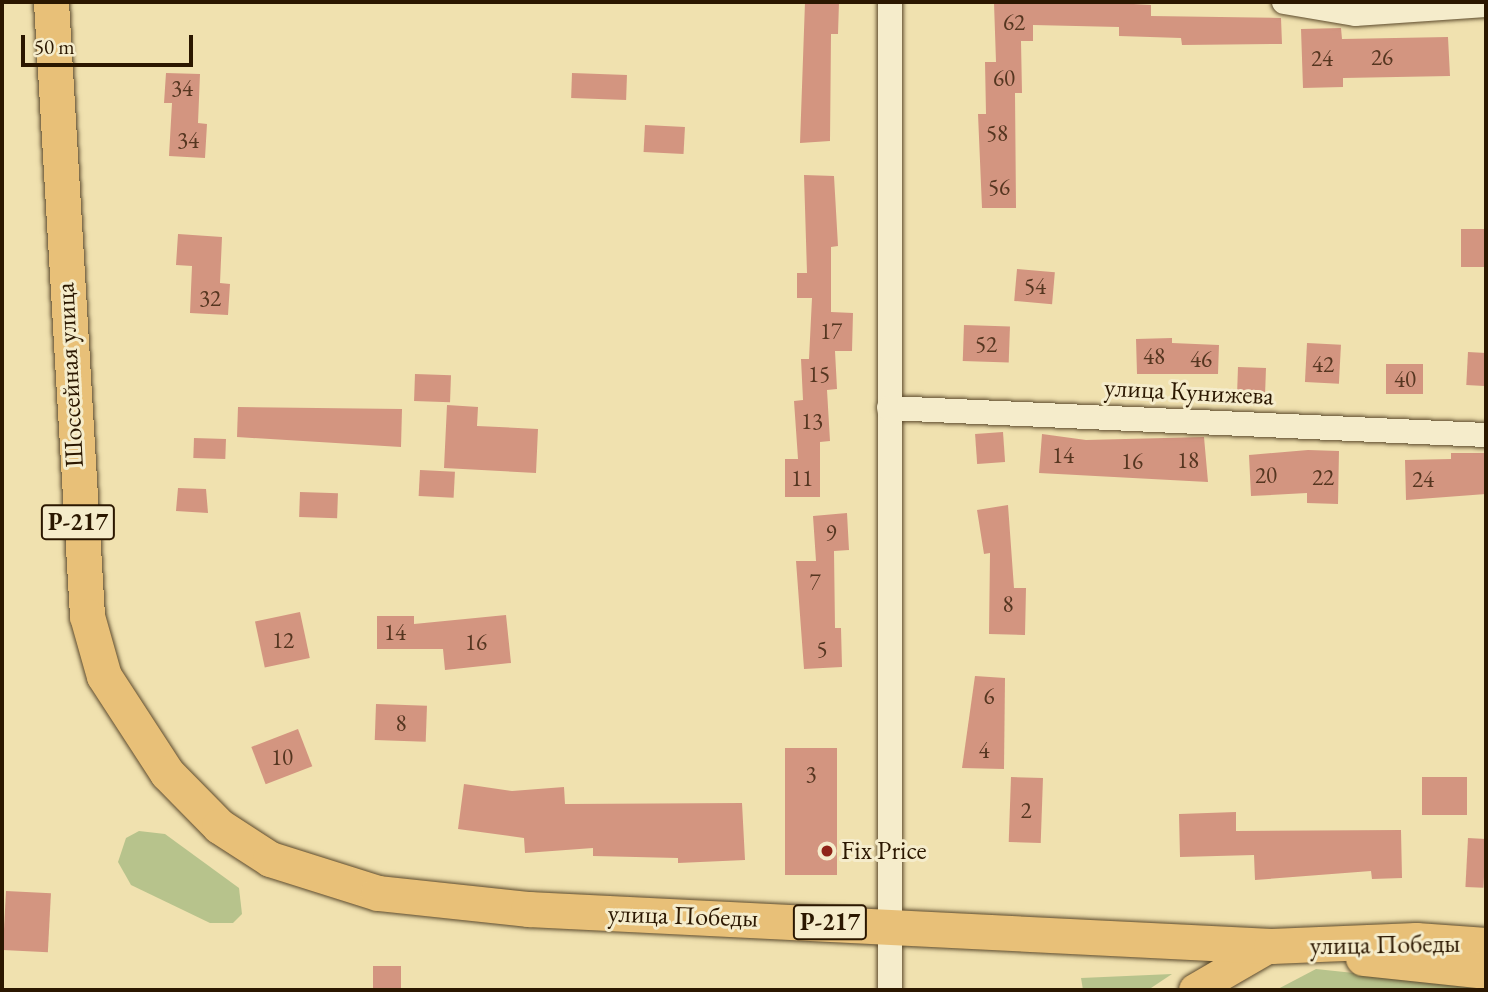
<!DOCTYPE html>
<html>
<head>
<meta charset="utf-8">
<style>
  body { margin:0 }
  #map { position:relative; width:1488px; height:992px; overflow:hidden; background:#f0e1af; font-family:"EB Garamond",serif }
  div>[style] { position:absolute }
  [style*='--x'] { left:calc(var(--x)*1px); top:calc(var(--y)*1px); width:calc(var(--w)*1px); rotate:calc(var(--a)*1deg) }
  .green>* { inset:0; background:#b7c38c }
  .building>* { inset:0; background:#d39580; transform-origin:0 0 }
  .roads { filter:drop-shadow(0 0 2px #5c4a2c) drop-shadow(0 0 2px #5c4a2c) }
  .minor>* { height:24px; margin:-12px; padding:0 12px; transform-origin:12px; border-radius:12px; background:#f5eccb }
  .major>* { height:32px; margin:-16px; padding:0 16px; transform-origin:16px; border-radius:16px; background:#e8c078 }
  .highway>* { height:35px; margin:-17.5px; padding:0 17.5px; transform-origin:17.5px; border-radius:17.5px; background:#e8c078 }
  .dots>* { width:19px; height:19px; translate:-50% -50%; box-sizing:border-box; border:4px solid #f5eccb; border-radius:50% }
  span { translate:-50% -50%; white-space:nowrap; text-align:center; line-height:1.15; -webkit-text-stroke:6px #f5eccb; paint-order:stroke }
  .number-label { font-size:23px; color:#553620 }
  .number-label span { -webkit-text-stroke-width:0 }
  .shield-label span { padding:2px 5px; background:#f5eccb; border:2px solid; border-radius:5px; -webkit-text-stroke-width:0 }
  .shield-label { font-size:24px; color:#2b1700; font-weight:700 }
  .street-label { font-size:26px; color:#2b1700 }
  .poi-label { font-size:26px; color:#2b1700 }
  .left { translate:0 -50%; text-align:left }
  .frame { position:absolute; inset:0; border:4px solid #2b1700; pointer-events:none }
  .scale { position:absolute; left:21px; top:35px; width:172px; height:32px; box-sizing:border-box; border:4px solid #2b1700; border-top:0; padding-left:9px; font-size:21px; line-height:24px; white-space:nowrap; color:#2b1700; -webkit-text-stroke:5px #f5eccb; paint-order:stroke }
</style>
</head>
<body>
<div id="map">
  <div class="green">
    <div style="clip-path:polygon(139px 831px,165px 834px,239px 888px,242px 914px,233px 923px,210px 923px,131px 885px,118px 862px,126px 838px)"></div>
    <div style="clip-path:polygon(1316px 969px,1486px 987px,1486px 990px,1276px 990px)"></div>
    <div style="clip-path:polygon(1172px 974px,1148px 990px,1083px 990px,1081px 978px)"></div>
  </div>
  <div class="building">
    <div style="clip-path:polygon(805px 2px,839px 2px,838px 34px,831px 34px,830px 141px,800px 143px)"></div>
    <div style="clip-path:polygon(1098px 2px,1151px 5px,1151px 16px,1281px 18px,1282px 44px,1182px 45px,1181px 38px,1119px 36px,1119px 27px,1033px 25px,1033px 41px,1021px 41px,1022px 93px,1015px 93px,1016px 208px,982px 208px,978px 114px,986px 114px,985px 62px,996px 62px,994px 3px)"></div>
    <div style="clip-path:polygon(1341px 28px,1342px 39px,1448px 37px,1450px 76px,1343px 78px,1343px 87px,1303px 88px,1301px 29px)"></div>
    <div style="clip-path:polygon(166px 73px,200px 74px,198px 123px,207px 124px,205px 158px,169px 156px,172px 103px,164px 103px)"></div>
    <div style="left:572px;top:73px;width:55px;height:25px;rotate:2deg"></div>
    <div style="left:645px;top:125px;width:40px;height:27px;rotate:3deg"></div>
    <div style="clip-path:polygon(804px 175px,834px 176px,838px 246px,831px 247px,831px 312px,853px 313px,852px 351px,835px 351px,837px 389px,827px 390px,830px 441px,820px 442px,820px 497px,785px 497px,785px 459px,798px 459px,794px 401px,803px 400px,801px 359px,809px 359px,812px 298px,797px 298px,797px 273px,807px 273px)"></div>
    <div style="left:1486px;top:229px;width:38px;height:25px;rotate:90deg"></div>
    <div style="clip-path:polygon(178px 234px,222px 237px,220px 283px,230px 284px,228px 315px,190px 313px,192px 266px,176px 265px)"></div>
    <div style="left:1017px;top:269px;width:38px;height:32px;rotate:5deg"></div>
    <div style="left:964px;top:325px;width:46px;height:36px;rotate:2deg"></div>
    <div style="clip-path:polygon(1172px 338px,1172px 343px,1219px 345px,1218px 374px,1137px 374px,1136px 339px)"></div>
    <div style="left:1307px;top:343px;width:34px;height:39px;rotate:3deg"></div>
    <div style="left:1468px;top:352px;width:18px;height:33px;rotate:3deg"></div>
    <div style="left:1386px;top:364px;width:37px;height:30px"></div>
    <div style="left:1238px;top:367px;width:28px;height:36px;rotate:2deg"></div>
    <div style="left:415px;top:374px;width:36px;height:27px;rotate:2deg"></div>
    <div style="clip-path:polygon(447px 405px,478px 407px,477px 426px,538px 429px,536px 473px,444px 468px)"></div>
    <div style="clip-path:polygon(238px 407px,402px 409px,401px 447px,237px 437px)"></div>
    <div style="left:1003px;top:432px;width:30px;height:28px;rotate:86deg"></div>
    <div style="clip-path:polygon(1042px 434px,1086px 440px,1204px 437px,1208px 482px,1039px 473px)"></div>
    <div style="left:194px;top:438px;width:32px;height:20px;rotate:2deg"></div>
    <div style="clip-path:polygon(1308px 450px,1339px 451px,1338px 504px,1307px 503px,1307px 493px,1251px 496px,1249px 455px)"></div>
    <div style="clip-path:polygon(1451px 453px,1486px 453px,1486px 494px,1406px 500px,1405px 460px,1451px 459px)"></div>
    <div style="left:420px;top:470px;width:35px;height:26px;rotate:3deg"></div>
    <div style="clip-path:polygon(178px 488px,206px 489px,208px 513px,176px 511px)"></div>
    <div style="left:300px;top:492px;width:38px;height:25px;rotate:2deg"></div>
    <div style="clip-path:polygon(1008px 505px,1014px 588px,1026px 588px,1025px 635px,989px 634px,990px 553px,984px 554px,977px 510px)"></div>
    <div style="clip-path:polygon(847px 513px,849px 550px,834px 551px,835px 628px,841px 628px,842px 667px,804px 669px,796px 561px,816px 561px,813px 516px)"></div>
    <div style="left:300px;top:612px;width:47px;height:46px;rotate:78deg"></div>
    <div style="clip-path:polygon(506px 615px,511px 663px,445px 670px,443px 649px,377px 649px,377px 616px,414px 616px,414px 624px)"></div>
    <div style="clip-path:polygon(975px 676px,1005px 678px,1004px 769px,962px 768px)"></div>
    <div style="left:376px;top:704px;width:51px;height:36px;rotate:2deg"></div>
    <div style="left:298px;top:729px;width:40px;height:50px;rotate:69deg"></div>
    <div style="left:785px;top:748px;width:52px;height:127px"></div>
    <div style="left:1011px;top:777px;width:32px;height:65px;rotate:2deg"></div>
    <div style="left:1422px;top:777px;width:45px;height:38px"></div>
    <div style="clip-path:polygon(464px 784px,512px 791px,564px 787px,565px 804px,742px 803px,745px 860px,678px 863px,678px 858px,593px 856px,593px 848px,525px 853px,524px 838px,458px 829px)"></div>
    <div style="clip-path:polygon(1236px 812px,1236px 831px,1401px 830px,1402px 878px,1372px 879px,1371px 871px,1255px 880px,1254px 855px,1180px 857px,1179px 814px)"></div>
    <div style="left:1468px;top:838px;width:18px;height:49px;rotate:3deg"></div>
    <div style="left:6px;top:891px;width:45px;height:59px;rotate:3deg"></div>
    <div style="left:373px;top:966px;width:28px;height:24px"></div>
  </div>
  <div class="roads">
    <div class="minor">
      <div style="--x:890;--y:2;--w:988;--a:90"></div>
      <div style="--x:1284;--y:2;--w:72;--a:9.6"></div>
      <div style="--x:1355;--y:14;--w:131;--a:-3.9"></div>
      <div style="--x:889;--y:408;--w:598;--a:2.59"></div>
    </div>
    <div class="major">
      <div style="--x:1195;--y:990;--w:88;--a:-30.1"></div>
    </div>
    <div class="highway">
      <div style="--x:51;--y:2;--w:615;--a:86.64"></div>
      <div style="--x:87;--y:616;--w:62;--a:74.2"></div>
      <div style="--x:104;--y:676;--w:116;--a:57"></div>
      <div style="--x:167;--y:773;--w:74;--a:45.5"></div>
      <div style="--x:219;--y:826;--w:61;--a:32.9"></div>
      <div style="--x:270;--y:859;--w:113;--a:17.5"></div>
      <div style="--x:378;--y:893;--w:151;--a:6.1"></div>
      <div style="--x:528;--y:909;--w:744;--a:2.85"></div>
      <div style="--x:1271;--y:946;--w:145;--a:-2.4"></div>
      <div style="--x:1416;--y:940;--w:70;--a:4.1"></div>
      <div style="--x:1363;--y:958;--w:124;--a:6"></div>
    </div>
  </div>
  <div class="dots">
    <div style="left:827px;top:851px;background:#8f2418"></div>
  </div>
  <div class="number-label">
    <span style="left:1014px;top:22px">62</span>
    <span style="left:1382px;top:57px">26</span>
    <span style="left:1322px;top:58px">24</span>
    <span style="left:1004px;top:78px">60</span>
    <span style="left:182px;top:88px">34</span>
    <span style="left:997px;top:133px">58</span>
    <span style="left:188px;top:140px">34</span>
    <span style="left:999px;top:187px">56</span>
    <span style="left:1035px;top:286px">54</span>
    <span style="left:210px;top:298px">32</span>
    <span style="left:831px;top:331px">17</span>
    <span style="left:986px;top:344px">52</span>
    <span style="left:1154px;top:356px">48</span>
    <span style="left:1201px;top:359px">46</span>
    <span style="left:1323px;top:364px">42</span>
    <span style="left:819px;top:374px">15</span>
    <span style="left:1405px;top:379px">40</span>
    <span style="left:812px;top:421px">13</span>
    <span style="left:1063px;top:455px">14</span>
    <span style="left:1188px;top:460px">18</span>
    <span style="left:1132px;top:461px">16</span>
    <span style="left:1266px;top:475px">20</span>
    <span style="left:1323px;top:477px">22</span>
    <span style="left:802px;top:478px">11</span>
    <span style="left:1423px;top:479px">24</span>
    <span style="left:831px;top:533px">9</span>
    <span style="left:815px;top:582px">7</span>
    <span style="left:1008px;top:604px">8</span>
    <span style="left:395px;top:632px">14</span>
    <span style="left:283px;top:640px">12</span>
    <span style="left:476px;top:642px">16</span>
    <span style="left:822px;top:649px">5</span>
    <span style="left:989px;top:696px">6</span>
    <span style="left:401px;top:723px">8</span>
    <span style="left:984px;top:750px">4</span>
    <span style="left:282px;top:757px">10</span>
    <span style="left:811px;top:774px">3</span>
    <span style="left:1026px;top:810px">2</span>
  </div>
  <div class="shield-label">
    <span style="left:78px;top:522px">Р-217</span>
    <span style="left:830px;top:922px">Р-217</span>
  </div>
  <div class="street-label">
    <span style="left:70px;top:375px;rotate:-93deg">Шоссейная улица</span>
    <span style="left:1189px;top:392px;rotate:3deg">улица Кунижева</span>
    <span style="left:683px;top:916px;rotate:2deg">улица Победы</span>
    <span style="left:1385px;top:945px;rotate:-1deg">улица Победы</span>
  </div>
  <div class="poi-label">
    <span class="left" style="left:841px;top:851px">Fix Price</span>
  </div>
  <div class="frame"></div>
  <div class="scale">50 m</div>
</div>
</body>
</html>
